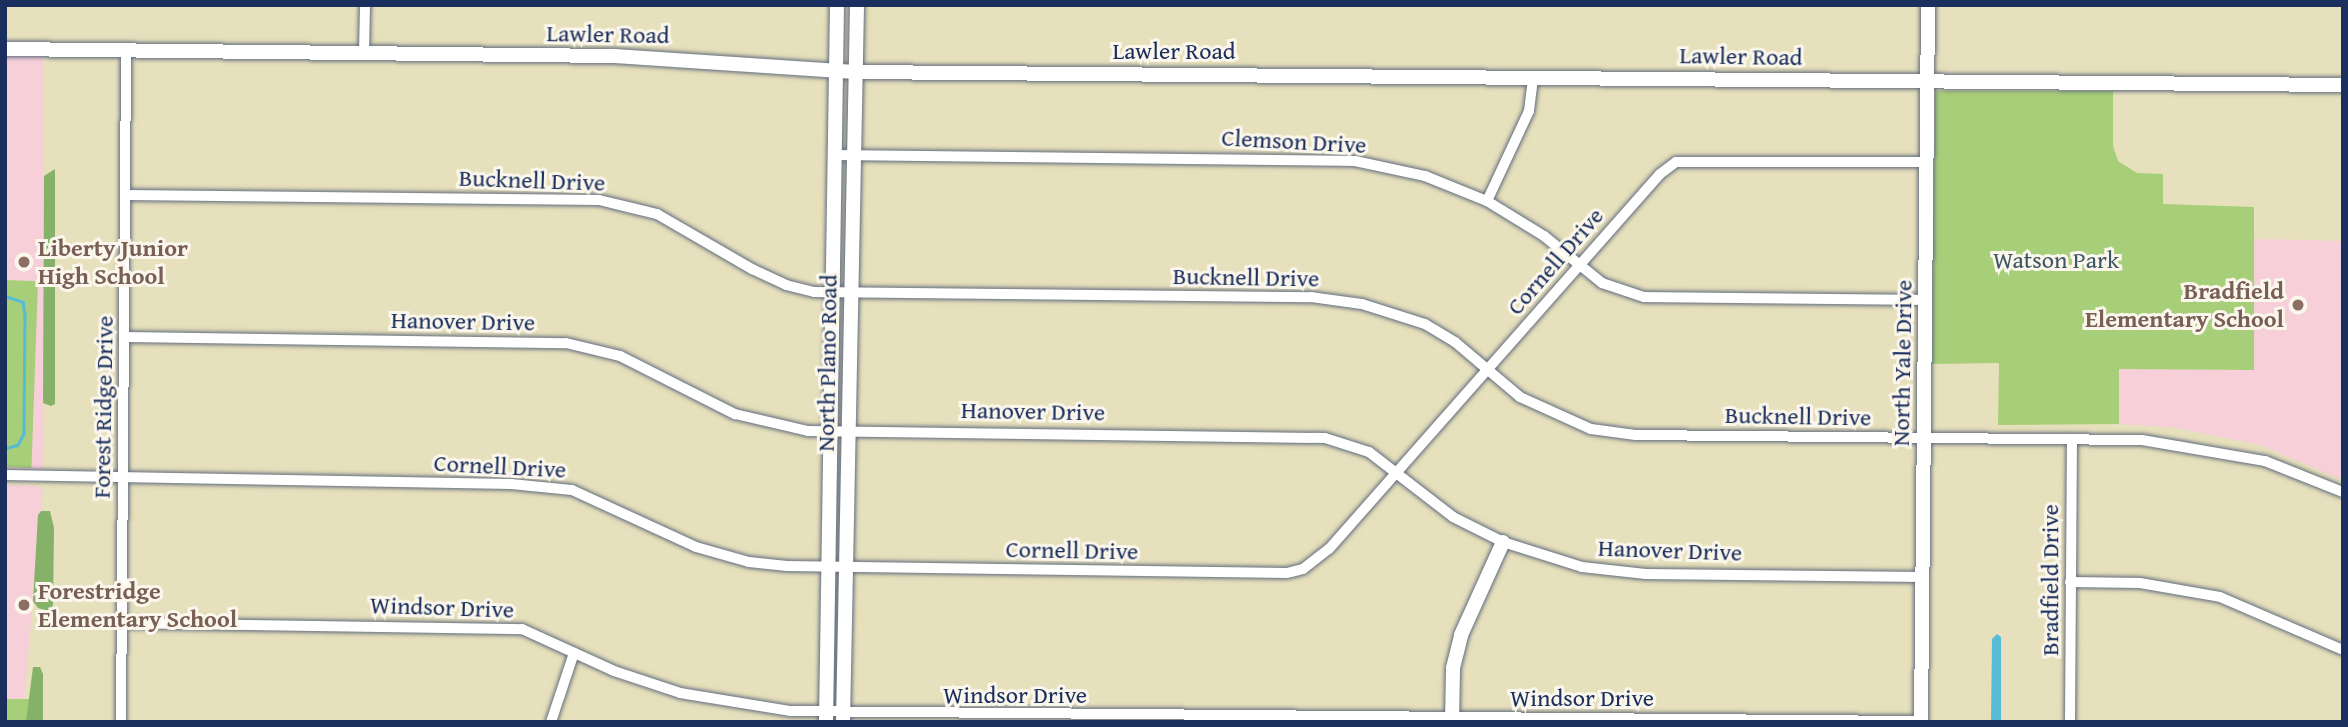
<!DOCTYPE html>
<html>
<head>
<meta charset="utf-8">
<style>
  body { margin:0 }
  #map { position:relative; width:2348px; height:727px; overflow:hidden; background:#e7e0bc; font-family:"Gentium Book Plus",serif }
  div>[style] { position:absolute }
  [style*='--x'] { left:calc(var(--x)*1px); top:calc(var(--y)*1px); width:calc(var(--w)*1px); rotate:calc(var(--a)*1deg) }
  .built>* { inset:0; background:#f6cfd9; transform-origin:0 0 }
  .green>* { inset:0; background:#a7ce78; transform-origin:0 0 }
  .forest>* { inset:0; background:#85b168 }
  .water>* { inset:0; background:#57bbd5 }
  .stream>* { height:2.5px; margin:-1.25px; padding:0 1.25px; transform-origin:1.25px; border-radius:1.25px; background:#57bbd5 }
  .roads { filter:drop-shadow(0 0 2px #626d7f) drop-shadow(0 0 2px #626d7f) }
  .street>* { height:10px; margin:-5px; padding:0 5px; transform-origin:5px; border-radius:5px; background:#fff }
  .secondary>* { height:14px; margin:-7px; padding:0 7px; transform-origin:7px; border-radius:7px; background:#fff }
  .dots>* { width:19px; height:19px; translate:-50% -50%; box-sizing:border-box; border:4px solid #fbf7ec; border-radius:50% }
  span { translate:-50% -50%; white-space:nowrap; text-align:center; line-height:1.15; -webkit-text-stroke:6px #fbf7ec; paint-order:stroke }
  .street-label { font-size:24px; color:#1b2f5e }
  .education-label { font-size:24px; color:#785e54; font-weight:700 }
  .left { translate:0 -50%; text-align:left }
  .right { translate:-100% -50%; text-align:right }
  .park-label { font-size:24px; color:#3e5764 }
  .frame { position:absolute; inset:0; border:7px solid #1b2f5e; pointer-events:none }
</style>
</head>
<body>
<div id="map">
  <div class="built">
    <div style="left:5px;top:54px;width:38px;height:415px"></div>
    <div style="clip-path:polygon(2253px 239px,2343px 241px,2343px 480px,2260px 445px,2177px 428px,2119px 424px,2119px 369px,2254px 370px)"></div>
    <div style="left:5px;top:484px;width:38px;height:238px;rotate:5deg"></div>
  </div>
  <div class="green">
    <div style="clip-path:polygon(1935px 91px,2113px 91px,2113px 146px,2118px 161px,2137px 173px,2163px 174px,2163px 204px,2254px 207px,2254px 370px,2119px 369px,2119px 424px,1998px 425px,1999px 363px,1932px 364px)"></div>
    <div style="left:5px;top:280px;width:33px;height:187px;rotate:2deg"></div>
    <div style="left:29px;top:699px;width:23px;height:24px;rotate:90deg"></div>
  </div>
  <div class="forest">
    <div style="clip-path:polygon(55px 169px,55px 404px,51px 406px,43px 403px,44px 176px)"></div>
    <div style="clip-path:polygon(41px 511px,50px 511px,54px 528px,53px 605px,49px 611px,38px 608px,33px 601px,38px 515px)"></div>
    <div style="clip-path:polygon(33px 667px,40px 667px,43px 674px,43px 722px,26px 722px)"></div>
  </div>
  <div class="water">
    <div style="clip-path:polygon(1997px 634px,2001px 637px,2001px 722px,1991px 722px,1992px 639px)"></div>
  </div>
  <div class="stream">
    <div style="--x:5;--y:296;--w:19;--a:18"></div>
    <div style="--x:23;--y:302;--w:12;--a:81"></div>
    <div style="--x:25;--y:314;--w:120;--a:90.5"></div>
    <div style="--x:24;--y:434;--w:13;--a:119"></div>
    <div style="--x:18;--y:445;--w:14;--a:163"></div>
  </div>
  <div class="roads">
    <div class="street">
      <div style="--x:364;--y:53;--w:48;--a:-88.8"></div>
      <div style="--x:835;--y:155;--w:520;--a:0.66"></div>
      <div style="--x:1355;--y:161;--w:72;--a:12.1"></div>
      <div style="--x:1425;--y:176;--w:67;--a:22"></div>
      <div style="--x:1487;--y:201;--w:67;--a:31.6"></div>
      <div style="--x:1544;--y:236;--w:75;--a:39"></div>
      <div style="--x:1602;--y:283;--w:44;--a:18.4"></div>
      <div style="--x:1644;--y:297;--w:281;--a:0.6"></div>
      <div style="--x:126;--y:195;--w:473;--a:0.6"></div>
      <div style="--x:599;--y:200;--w:60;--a:13.6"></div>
      <div style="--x:657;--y:214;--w:110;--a:30.1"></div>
      <div style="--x:752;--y:269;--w:38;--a:25"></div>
      <div style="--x:786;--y:285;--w:29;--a:14"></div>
      <div style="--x:814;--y:292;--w:497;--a:0.6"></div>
      <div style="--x:1311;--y:297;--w:51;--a:7.8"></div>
      <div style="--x:1362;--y:304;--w:66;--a:17.6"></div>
      <div style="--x:1425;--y:324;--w:35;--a:31"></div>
      <div style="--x:1455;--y:342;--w:85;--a:40.2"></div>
      <div style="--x:1520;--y:397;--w:78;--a:24.3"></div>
      <div style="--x:1591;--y:429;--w:45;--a:7.6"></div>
      <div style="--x:1636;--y:435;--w:506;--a:0.57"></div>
      <div style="--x:2142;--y:440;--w:125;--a:9.7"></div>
      <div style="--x:2265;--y:461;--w:84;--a:21.7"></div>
      <div style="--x:1487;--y:201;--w:99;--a:-65"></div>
      <div style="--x:1529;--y:111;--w:34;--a:-83"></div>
      <div style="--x:125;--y:337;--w:441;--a:0.8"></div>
      <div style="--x:566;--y:343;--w:56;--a:13.5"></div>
      <div style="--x:620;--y:356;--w:129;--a:26.8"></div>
      <div style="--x:735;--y:414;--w:75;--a:13.1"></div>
      <div style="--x:808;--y:431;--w:517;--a:0.78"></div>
      <div style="--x:1325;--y:438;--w:46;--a:17.7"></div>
      <div style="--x:1369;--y:452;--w:106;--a:37.7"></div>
      <div style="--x:1453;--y:517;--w:56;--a:26.6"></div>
      <div style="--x:1503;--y:542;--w:83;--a:17.6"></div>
      <div style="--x:1582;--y:567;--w:64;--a:6.2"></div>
      <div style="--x:1646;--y:574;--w:277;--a:0.6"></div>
      <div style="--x:5;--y:475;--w:506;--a:1.02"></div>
      <div style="--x:511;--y:484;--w:61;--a:5.6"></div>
      <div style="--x:572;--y:490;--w:136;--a:24.7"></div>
      <div style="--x:696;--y:547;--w:55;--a:15.8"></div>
      <div style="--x:749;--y:562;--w:38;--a:6"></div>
      <div style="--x:787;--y:566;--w:500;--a:0.8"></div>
      <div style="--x:1287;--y:573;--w:16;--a:-14"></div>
      <div style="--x:1303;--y:569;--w:33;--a:-38"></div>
      <div style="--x:1329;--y:549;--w:500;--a:-48.57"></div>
      <div style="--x:1660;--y:174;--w:20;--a:-37"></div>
      <div style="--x:1676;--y:162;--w:251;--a:0"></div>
      <div style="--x:2070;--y:582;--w:70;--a:0.8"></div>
      <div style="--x:2140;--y:583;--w:81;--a:9.9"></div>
      <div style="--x:2220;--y:597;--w:134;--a:23.3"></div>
      <div style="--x:123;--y:623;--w:399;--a:0.9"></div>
      <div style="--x:522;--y:629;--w:101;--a:24.5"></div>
      <div style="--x:614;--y:671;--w:70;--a:18.4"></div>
      <div style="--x:680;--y:693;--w:111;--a:9.3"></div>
      <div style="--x:790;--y:711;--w:1131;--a:0.51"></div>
      <div style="--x:121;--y:722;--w:672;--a:-89.57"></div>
      <div style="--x:551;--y:722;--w:73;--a:-71.6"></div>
      <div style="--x:2070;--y:722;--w:283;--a:-89.6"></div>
    </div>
    <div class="secondary">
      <div style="--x:5;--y:49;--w:609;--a:0.66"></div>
      <div style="--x:614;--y:56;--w:242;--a:3.8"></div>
      <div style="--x:855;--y:72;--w:1488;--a:0.5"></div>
      <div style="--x:826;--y:722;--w:717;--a:-89.12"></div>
      <div style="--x:843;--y:722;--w:717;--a:-88.88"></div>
      <div style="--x:1452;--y:722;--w:54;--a:-88.9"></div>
      <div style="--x:1453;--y:668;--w:34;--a:-76"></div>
      <div style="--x:1461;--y:635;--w:102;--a:-65.7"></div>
      <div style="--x:1921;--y:722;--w:717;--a:-89.44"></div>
    </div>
  </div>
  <div class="dots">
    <div style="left:24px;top:262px;background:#8d6e63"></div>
    <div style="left:2298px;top:305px;background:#8d6e63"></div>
    <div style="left:24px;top:605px;background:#8d6e63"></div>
  </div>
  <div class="street-label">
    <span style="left:608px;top:34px;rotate:1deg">Lawler Road</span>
    <span style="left:1174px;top:51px">Lawler Road</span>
    <span style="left:1741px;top:56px;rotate:1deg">Lawler Road</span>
    <span style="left:1294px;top:141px;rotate:3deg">Clemson Drive</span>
    <span style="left:532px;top:180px;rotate:2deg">Bucknell Drive</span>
    <span style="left:1555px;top:261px;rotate:-49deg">Cornell Drive</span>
    <span style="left:1246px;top:277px;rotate:1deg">Bucknell Drive</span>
    <span style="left:463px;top:321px;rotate:1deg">Hanover Drive</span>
    <span style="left:827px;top:363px;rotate:-89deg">North Plano Road</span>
    <span style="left:1902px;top:363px;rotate:-89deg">North Yale Drive</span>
    <span style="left:103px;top:407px;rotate:-89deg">Forest Ridge Drive</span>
    <span style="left:1033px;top:411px;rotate:1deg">Hanover Drive</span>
    <span style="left:1798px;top:416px;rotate:1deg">Bucknell Drive</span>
    <span style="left:500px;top:466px;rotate:3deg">Cornell Drive</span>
    <span style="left:1072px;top:550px;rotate:1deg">Cornell Drive</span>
    <span style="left:1670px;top:550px;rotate:2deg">Hanover Drive</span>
    <span style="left:2050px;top:580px;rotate:-90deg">Bradfield Drive</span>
    <span style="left:442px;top:607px;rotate:2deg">Windsor Drive</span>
    <span style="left:1015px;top:695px">Windsor Drive</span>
    <span style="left:1582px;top:698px">Windsor Drive</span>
  </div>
  <div class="education-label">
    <span class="left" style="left:38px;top:262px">Liberty Junior<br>High School</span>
    <span class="right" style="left:2284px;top:305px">Bradfield<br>Elementary School</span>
    <span class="left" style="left:38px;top:605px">Forestridge<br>Elementary School</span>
  </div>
  <div class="park-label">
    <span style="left:2056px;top:260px">Watson Park</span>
  </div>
  <div class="frame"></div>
</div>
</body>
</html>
